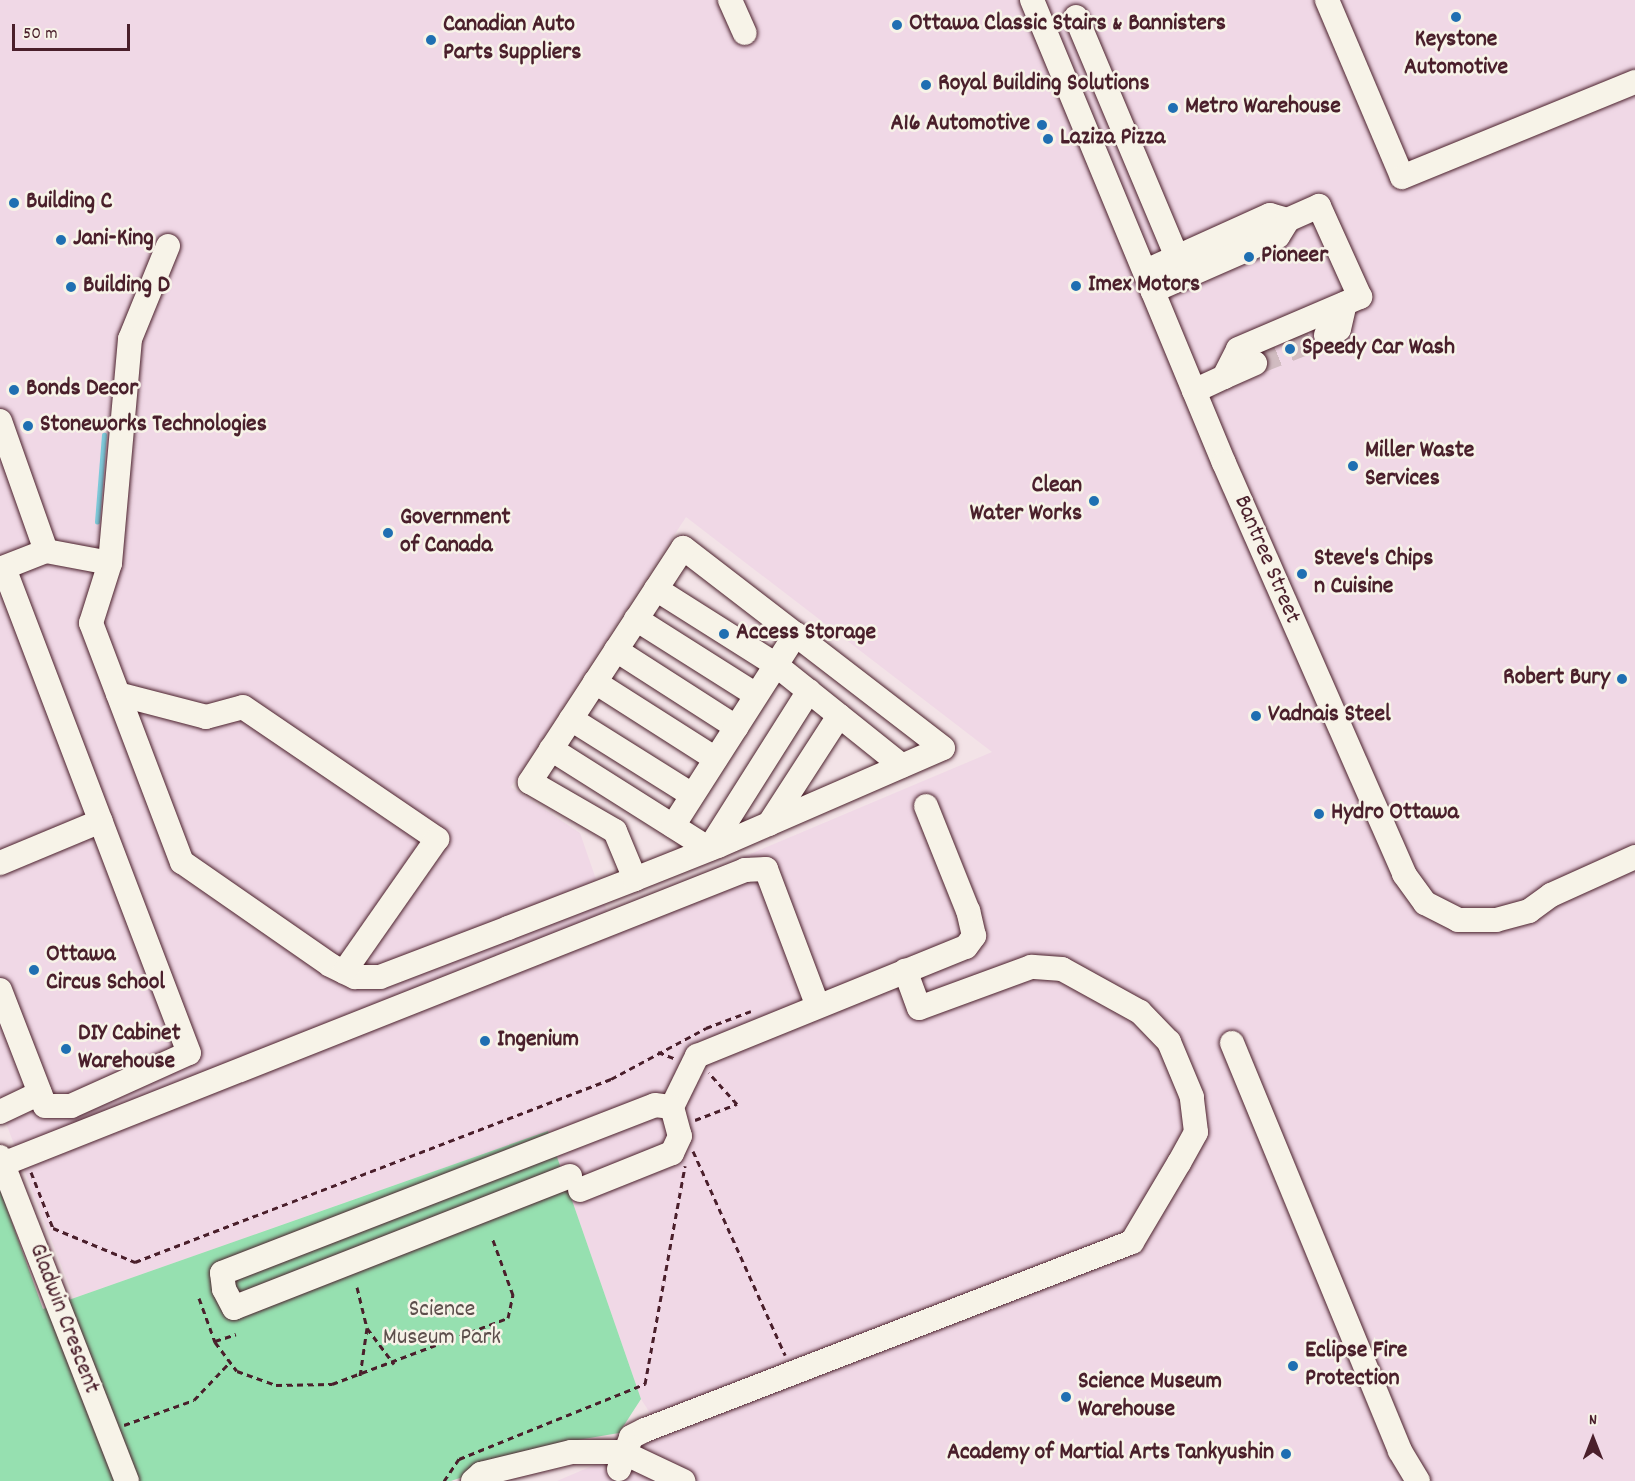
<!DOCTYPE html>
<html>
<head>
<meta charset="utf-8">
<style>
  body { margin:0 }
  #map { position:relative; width:1635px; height:1481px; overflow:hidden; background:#f3e3e7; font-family:Dekko,sans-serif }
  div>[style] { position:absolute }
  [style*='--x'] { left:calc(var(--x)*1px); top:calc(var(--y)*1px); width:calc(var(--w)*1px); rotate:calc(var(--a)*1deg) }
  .built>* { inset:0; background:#f0d8e6 }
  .green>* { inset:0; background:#96e0b0 }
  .stream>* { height:4.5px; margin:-2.25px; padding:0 2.25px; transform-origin:2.25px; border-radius:2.25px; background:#7eccdc }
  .minor-tunnel>* { height:24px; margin-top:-12px; transform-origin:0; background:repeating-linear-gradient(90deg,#d1bcc1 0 24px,transparent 0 36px) }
  .path>* { height:3px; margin-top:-1.5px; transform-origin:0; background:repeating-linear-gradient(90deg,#4a1f2b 0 6px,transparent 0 10.5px) }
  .roads { filter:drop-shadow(0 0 2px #4a1f2b) drop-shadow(0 0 2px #4a1f2b) }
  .minor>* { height:24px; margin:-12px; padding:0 12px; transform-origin:12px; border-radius:12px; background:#f7f3e8 }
  .dots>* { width:16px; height:16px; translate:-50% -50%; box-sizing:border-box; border:3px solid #f7f3e8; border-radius:50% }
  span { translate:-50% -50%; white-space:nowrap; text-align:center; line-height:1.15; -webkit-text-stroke:5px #f7f3e8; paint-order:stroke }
  .poi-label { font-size:24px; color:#4a1f2b; font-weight:700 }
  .left { translate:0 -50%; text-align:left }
  .right { translate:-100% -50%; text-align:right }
  .street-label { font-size:24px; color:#4a1f2b }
  .park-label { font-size:24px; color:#5d4f4c }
  .north { position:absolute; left:1563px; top:1409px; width:60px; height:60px; -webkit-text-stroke:4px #f7f3e8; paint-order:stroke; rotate:0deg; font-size:16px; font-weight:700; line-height:24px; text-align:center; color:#4a1f2b }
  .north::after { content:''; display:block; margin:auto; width:21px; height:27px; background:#4a1f2b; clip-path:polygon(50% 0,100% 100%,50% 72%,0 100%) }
  .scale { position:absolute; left:12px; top:24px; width:118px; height:27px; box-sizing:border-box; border:3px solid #4a1f2b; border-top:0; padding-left:8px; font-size:18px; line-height:21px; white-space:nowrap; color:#4a1f2b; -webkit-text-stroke:4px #f7f3e8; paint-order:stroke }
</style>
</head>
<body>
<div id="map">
  <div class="built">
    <div style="clip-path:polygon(evenodd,0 0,1635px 0,1635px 1481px,557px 1481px,664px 1435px,641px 1399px,548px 1131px,74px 1298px,0 1108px,0 0,686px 517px,992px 752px,608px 914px,580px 833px,511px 787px,686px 517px)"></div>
  </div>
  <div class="green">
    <div style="clip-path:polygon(548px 1131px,641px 1399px,619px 1433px,566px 1442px,451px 1481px,0 1481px,0 1189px,43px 1309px)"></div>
  </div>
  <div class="stream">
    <div style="--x:97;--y:522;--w:87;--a:-85.4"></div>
  </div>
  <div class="minor-tunnel">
    <div style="--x:1255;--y:363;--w:76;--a:-21.5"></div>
  </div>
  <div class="path">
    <div style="--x:658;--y:1052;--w:17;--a:21"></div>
    <div style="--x:695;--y:1120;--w:45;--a:-20.9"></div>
    <div style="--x:737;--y:1104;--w:42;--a:-132.1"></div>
    <div style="--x:693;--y:1151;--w:224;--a:65.7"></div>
    <div style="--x:31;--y:1172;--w:60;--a:68.6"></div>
    <div style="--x:53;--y:1228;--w:89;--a:22.5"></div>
    <div style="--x:135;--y:1262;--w:510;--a:-21.03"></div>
    <div style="--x:611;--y:1079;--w:108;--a:-28.2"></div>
    <div style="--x:706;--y:1028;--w:48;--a:-20.7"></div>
    <div style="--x:357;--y:1287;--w:42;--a:76.3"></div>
    <div style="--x:367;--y:1328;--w:49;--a:98.3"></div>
    <div style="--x:199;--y:1298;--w:47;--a:70"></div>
    <div style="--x:215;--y:1342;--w:36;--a:53"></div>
    <div style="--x:237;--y:1371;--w:41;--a:19.7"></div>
    <div style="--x:276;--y:1385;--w:56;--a:-1"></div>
    <div style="--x:332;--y:1384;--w:188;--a:-20.6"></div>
    <div style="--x:508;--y:1318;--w:24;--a:-78"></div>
    <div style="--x:513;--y:1295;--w:59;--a:-110"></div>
    <div style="--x:367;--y:1328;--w:45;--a:53.1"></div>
    <div style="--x:215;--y:1341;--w:22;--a:-18"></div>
    <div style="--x:124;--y:1425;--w:74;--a:-19.7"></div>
    <div style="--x:194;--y:1400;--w:52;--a:-46.5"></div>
    <div style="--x:444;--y:1481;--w:27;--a:-56"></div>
    <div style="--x:459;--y:1459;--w:201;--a:-22"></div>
    <div style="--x:645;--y:1384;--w:222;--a:-79.6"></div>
  </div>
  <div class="roads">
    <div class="minor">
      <div style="--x:730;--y:0;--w:36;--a:66"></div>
      <div style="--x:1032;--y:0;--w:501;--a:67.48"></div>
      <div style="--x:1224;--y:463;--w:449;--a:66.3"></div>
      <div style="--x:1404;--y:874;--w:36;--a:54"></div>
      <div style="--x:1425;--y:903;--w:37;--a:27"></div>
      <div style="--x:1458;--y:920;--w:38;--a:0"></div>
      <div style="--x:1496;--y:920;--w:34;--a:-15"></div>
      <div style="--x:1529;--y:911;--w:27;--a:-36"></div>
      <div style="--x:1551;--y:895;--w:92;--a:-24.3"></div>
      <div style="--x:1327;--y:0;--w:192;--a:67"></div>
      <div style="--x:1402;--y:177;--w:252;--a:-22.2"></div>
      <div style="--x:1076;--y:17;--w:260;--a:67.2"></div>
      <div style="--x:168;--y:246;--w:100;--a:112.2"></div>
      <div style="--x:130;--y:339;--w:225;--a:95.1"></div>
      <div style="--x:110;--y:563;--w:63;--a:107.6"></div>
      <div style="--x:91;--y:623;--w:256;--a:69.2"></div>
      <div style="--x:182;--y:862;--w:180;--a:34.8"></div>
      <div style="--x:330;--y:965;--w:28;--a:26"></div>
      <div style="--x:355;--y:977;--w:25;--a:0"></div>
      <div style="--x:380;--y:977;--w:137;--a:-20.9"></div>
      <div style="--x:508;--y:928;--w:136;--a:-21.1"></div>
      <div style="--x:635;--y:879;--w:89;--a:-21.7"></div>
      <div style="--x:718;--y:846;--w:245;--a:-23.5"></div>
      <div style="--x:943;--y:748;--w:328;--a:-142.4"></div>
      <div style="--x:683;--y:548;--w:280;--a:123.2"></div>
      <div style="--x:530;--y:782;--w:98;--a:30"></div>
      <div style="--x:615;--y:831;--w:52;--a:67.4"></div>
      <div style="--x:1146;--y:271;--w:136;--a:-24.3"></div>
      <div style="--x:1270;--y:215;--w:19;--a:16"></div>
      <div style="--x:1288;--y:220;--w:19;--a:122"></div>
      <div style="--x:1278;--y:236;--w:137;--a:156.3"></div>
      <div style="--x:1326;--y:335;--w:14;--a:-25"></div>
      <div style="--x:1339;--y:329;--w:26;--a:-77"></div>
      <div style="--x:1224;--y:377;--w:34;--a:-24"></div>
      <div style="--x:1194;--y:391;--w:33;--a:-25"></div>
      <div style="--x:1224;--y:377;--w:31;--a:-63"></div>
      <div style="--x:1238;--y:349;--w:133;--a:-23.1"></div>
      <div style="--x:1360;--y:297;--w:100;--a:-114.3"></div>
      <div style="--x:1319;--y:206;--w:34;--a:156"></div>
      <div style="--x:0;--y:421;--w:138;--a:70.5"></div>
      <div style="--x:0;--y:569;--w:49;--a:-21.4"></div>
      <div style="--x:46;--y:551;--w:65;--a:10.6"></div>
      <div style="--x:656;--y:589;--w:142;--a:32.3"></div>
      <div style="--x:776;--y:665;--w:161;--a:38.7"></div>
      <div style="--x:636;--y:619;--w:142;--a:32.3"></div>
      <div style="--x:616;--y:650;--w:143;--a:32.7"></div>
      <div style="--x:595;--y:682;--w:143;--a:32.5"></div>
      <div style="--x:118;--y:694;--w:91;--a:14.6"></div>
      <div style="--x:206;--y:717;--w:38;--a:-15"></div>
      <div style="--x:243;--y:707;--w:235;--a:34.2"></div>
      <div style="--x:437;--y:839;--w:162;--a:125"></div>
      <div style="--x:571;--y:719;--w:143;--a:32.1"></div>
      <div style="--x:551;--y:749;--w:187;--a:32.3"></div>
      <div style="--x:709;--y:849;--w:187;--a:-57.7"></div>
      <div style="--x:769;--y:824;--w:129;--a:-57.1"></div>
      <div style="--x:673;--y:826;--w:228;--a:-57.4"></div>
      <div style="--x:0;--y:863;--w:109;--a:-22.6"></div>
      <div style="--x:0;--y:990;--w:124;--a:68.8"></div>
      <div style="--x:45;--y:1106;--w:26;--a:0"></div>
      <div style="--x:71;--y:1106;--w:129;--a:-24.2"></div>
      <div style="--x:189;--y:1053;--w:519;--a:-110.88"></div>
      <div style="--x:1232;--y:1043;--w:441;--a:67.6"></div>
      <div style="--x:1400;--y:1451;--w:35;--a:59"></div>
      <div style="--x:672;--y:1107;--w:57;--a:-63.9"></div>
      <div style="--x:697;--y:1056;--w:290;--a:-22.1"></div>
      <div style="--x:966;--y:947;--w:14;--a:-54"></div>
      <div style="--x:974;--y:936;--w:26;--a:-103"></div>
      <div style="--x:968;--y:911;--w:113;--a:-111.8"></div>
      <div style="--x:0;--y:1112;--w:44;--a:-25.4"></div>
      <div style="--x:0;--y:1157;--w:348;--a:68.6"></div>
      <div style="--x:3;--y:1164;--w:798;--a:-21.61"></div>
      <div style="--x:745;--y:870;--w:21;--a:-3"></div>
      <div style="--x:766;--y:869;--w:144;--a:69.3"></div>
      <div style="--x:570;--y:1176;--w:361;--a:158.6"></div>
      <div style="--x:234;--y:1308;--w:21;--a:-118"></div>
      <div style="--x:224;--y:1289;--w:16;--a:-97"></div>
      <div style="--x:222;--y:1273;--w:464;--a:-21.2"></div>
      <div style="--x:655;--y:1105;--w:17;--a:7"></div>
      <div style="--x:672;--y:1107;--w:30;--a:75"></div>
      <div style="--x:680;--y:1136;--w:19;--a:115"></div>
      <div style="--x:672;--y:1153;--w:99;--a:158.1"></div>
      <div style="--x:619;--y:1469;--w:34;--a:-69"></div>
      <div style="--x:631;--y:1437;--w:16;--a:-27"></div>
      <div style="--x:645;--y:1430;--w:522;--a:-21.11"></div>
      <div style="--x:1132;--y:1242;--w:92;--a:-59.3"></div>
      <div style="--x:1179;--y:1163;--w:35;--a:-61"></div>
      <div style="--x:1196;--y:1132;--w:35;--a:-97"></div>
      <div style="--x:1192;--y:1097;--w:60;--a:-112.7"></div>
      <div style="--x:1169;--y:1042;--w:42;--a:-134"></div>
      <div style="--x:1140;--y:1012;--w:89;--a:-151.1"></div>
      <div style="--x:1062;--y:969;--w:31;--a:-176"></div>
      <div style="--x:1031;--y:967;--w:119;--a:159.9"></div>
      <div style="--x:919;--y:1008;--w:40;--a:-110.2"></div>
      <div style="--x:473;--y:1481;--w:11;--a:-41"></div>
      <div style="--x:481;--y:1474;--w:93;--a:-13.7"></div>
      <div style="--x:571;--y:1452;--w:51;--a:0"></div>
      <div style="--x:622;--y:1452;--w:68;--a:25.4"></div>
    </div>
  </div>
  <div class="dots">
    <div style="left:1456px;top:17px;background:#1f6fb2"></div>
    <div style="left:897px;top:25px;background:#1f6fb2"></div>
    <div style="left:431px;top:40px;background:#1f6fb2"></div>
    <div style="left:926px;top:85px;background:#1f6fb2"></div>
    <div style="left:1173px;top:108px;background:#1f6fb2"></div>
    <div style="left:1042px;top:125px;background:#1f6fb2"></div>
    <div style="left:1048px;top:139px;background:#1f6fb2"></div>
    <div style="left:14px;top:203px;background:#1f6fb2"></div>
    <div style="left:61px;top:240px;background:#1f6fb2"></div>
    <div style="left:1249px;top:257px;background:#1f6fb2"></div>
    <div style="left:1076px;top:286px;background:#1f6fb2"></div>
    <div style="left:71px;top:287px;background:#1f6fb2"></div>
    <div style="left:1290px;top:349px;background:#1f6fb2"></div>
    <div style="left:14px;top:390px;background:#1f6fb2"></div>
    <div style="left:28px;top:426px;background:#1f6fb2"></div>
    <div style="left:1353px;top:466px;background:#1f6fb2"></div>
    <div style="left:1094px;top:501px;background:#1f6fb2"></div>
    <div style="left:388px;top:533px;background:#1f6fb2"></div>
    <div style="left:1302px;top:574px;background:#1f6fb2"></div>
    <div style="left:724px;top:634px;background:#1f6fb2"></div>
    <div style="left:1622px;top:679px;background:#1f6fb2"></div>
    <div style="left:1256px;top:716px;background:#1f6fb2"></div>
    <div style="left:1319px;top:814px;background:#1f6fb2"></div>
    <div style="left:34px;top:970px;background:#1f6fb2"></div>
    <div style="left:485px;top:1041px;background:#1f6fb2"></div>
    <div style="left:66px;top:1049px;background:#1f6fb2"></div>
    <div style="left:1293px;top:1366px;background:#1f6fb2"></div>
    <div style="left:1066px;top:1397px;background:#1f6fb2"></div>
    <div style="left:1286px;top:1454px;background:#1f6fb2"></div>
  </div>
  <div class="poi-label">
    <span class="left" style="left:909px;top:25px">Ottawa Classic Stairs &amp; Bannisters</span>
    <span class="left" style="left:443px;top:40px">Canadian Auto<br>Parts Suppliers</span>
    <span style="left:1456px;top:55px">Keystone<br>Automotive</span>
    <span class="left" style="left:938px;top:85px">Royal Building Solutions</span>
    <span class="left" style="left:1185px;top:108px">Metro Warehouse</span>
    <span class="right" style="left:1030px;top:125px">A16 Automotive</span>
    <span class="left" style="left:1060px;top:139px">Laziza Pizza</span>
    <span class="left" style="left:26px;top:203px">Building C</span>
    <span class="left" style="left:73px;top:240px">Jani-King</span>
    <span class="left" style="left:1261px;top:257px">Pioneer</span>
    <span class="left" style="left:1088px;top:286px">Imex Motors</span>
    <span class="left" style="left:83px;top:287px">Building D</span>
    <span class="left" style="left:1302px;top:349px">Speedy Car Wash</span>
    <span class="left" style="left:26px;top:390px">Bonds Decor</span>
    <span class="left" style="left:40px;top:426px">Stoneworks Technologies</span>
    <span class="left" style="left:1365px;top:466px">Miller Waste<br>Services</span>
    <span class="right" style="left:1082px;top:501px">Clean<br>Water Works</span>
    <span class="left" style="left:400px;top:533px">Government<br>of Canada</span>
    <span class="left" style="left:1314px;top:574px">Steve's Chips<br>n Cuisine</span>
    <span class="left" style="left:736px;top:634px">Access Storage</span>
    <span class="right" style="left:1610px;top:679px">Robert Bury</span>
    <span class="left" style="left:1268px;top:716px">Vadnais Steel</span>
    <span class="left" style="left:1331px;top:814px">Hydro Ottawa</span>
    <span class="left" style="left:46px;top:970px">Ottawa<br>Circus School</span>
    <span class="left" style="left:78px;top:1049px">DIY Cabinet<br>Warehouse</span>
    <span class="left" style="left:497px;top:1041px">Ingenium</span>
    <span class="left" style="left:1305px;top:1366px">Eclipse Fire<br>Protection</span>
    <span class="left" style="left:1078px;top:1397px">Science Museum<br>Warehouse</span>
    <span class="right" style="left:1274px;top:1454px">Academy of Martial Arts Tankyushin</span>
  </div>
  <div class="street-label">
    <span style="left:1266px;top:560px;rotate:67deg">Bantree Street</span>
    <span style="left:63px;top:1319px;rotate:69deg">Gladwin Crescent</span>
  </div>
  <div class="park-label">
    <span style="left:442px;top:1325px">Science<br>Museum Park</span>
  </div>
  <div class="north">N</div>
  <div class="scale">50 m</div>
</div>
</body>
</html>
